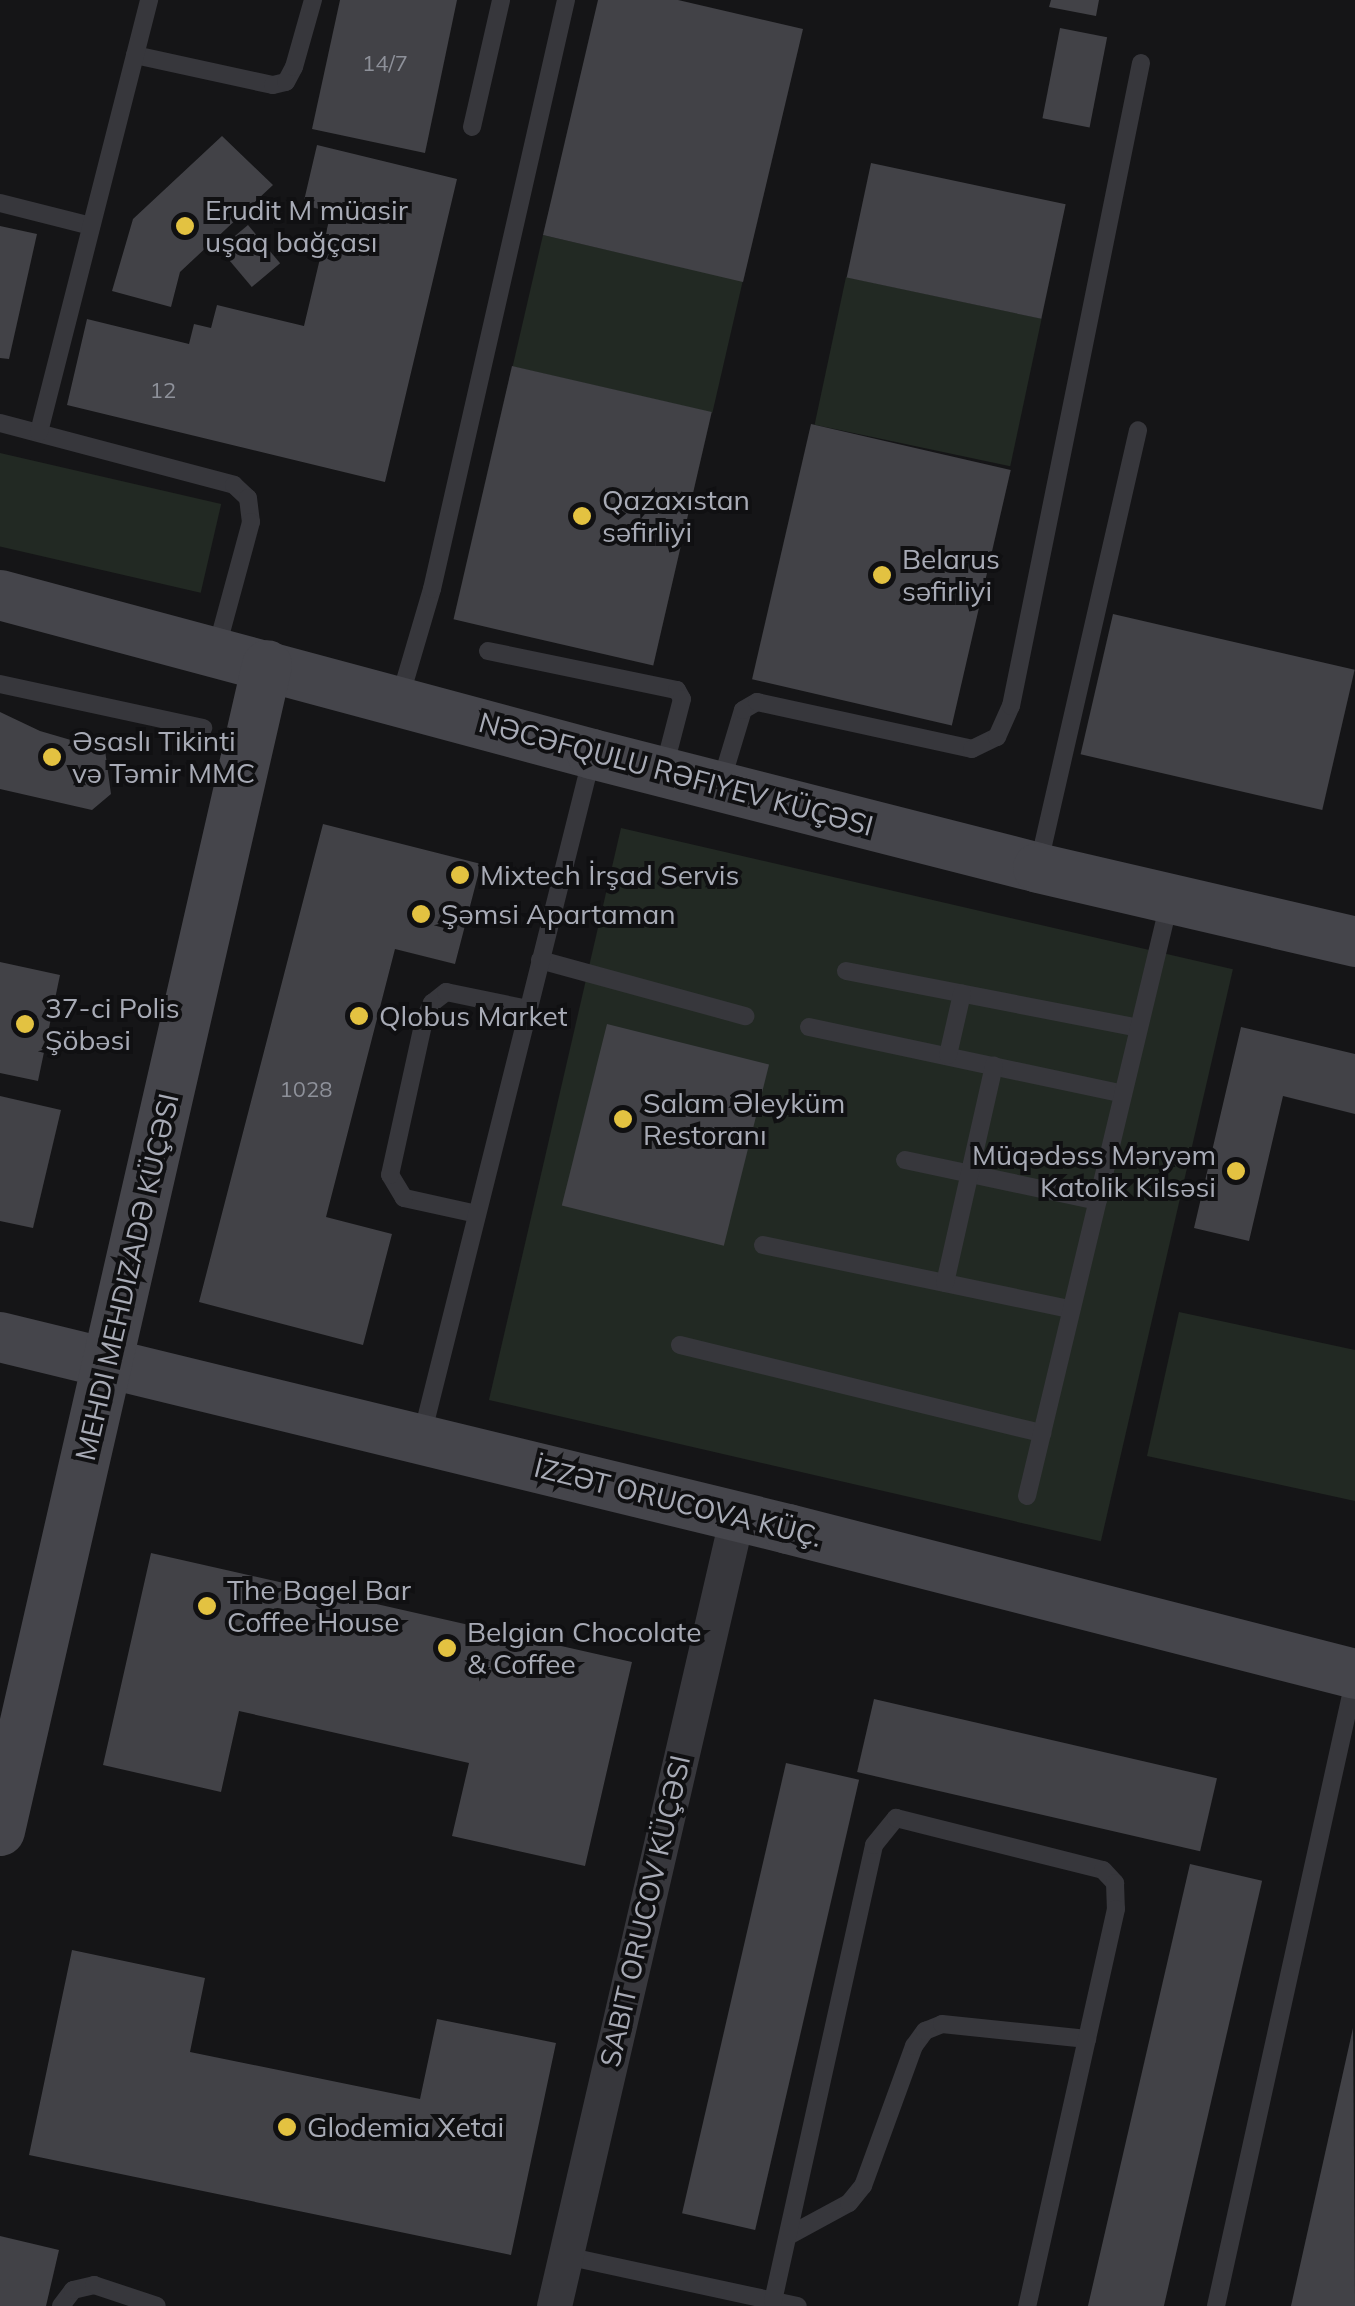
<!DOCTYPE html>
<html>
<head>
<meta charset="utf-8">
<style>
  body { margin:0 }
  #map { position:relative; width:1355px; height:2306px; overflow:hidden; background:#151517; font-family:Mulish,sans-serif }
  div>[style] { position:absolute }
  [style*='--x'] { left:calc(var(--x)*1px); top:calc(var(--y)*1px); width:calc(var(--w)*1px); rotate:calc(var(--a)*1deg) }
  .green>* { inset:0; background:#222923; transform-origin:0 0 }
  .building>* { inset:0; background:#424247; transform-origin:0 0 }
  .lane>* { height:18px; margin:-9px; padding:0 9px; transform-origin:9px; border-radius:9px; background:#37373c }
  .street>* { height:35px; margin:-17.5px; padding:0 17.5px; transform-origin:17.5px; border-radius:17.5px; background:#37373c }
  .secondary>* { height:50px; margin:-25px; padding:0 25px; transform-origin:25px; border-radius:25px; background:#45454b }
  .dots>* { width:28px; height:28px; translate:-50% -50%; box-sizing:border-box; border:5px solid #101012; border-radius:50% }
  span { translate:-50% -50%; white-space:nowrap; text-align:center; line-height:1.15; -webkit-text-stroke:8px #101012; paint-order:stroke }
  .number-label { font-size:22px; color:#8e919a }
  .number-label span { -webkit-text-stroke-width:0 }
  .poi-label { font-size:28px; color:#a8abb6 }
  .left { translate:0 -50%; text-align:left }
  .right { translate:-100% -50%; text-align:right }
  .street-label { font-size:28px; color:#a8abb6 }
</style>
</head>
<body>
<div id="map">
  <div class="green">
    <div style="left:543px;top:235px;width:205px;height:135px;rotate:13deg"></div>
    <div style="left:846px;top:277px;width:200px;height:151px;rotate:12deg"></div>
    <div style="left:0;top:453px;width:227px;height:91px;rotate:13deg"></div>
    <div style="left:621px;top:828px;width:628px;height:587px;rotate:13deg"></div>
    <div style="clip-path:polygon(1179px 1312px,1355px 1350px,1355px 1501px,1147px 1456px)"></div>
  </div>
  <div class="building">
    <div style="clip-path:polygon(340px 0,457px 0,425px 153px,312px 129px)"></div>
    <div style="clip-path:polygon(598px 0,678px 0,803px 29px,743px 282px,543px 235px)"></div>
    <div style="clip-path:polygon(1051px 0,1099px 0,1096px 16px,1049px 7px)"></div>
    <div style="left:1060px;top:28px;width:48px;height:92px;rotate:11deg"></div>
    <div style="clip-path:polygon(222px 136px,273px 185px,180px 272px,171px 307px,112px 291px,133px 219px)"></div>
    <div style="clip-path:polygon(317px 145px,457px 179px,385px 482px,67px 405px,87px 319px,189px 344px,194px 324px,211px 328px,217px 305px,304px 326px,331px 212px,303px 205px)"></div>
    <div style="left:871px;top:163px;width:199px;height:117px;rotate:12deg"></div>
    <div style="left:248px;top:225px;width:50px;height:37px;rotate:50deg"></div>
    <div style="clip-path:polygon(0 226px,37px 234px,9px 359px,0 358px)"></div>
    <div style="left:512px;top:366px;width:205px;height:260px;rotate:13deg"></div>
    <div style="left:811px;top:424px;width:205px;height:262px;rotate:13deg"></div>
    <div style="left:1113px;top:614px;width:248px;height:144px;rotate:13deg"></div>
    <div style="clip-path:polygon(0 712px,40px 731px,105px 750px,111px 794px,92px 810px,0 789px)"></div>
    <div style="clip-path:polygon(323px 824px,481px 864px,455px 964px,395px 949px,326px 1217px,392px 1234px,363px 1345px,199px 1302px)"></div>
    <div style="clip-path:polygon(0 962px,60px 975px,38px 1081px,0 1073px)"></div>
    <div style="left:607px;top:1024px;width:167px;height:187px;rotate:14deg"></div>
    <div style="clip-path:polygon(1241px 1027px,1355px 1054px,1355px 1114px,1283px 1096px,1249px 1241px,1194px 1228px)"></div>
    <div style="clip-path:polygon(0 1096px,61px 1110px,33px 1228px,0 1221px)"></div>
    <div style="clip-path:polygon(151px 1553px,632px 1662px,585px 1866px,452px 1836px,469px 1763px,239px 1711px,221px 1792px,103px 1765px)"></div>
    <div style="left:874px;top:1699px;width:352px;height:75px;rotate:13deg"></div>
    <div style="left:786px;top:1763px;width:75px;height:462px;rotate:13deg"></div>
    <div style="left:1190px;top:1864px;width:74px;height:454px;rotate:13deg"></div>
    <div style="clip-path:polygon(72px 1950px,205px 1978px,190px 2052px,420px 2099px,437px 2019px,556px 2043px,511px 2255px,29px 2155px)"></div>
    <div style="clip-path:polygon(1353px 2028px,1355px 2306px,1291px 2306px)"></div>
    <div style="clip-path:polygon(0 2236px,59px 2250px,46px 2306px,0 2306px)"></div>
  </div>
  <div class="lane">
    <div style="--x:135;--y:55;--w:141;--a:12.3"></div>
    <div style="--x:273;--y:85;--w:13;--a:-13"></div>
    <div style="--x:286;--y:82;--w:17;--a:-62"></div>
    <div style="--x:294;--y:67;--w:70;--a:-74.2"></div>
    <div style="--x:472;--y:127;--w:130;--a:-77.1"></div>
    <div style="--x:0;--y:203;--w:94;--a:14.2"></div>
    <div style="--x:0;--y:423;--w:242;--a:14.8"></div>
    <div style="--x:234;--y:485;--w:19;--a:43"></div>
    <div style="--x:248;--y:498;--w:24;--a:83"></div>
    <div style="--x:251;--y:522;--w:134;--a:105.2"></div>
    <div style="--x:39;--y:432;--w:446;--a:-75.7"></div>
    <div style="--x:488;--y:651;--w:193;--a:11.7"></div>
    <div style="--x:677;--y:690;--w:10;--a:61"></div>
    <div style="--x:682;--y:699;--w:75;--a:104.6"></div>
    <div style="--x:0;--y:684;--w:208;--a:12.2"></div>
    <div style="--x:399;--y:701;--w:117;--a:-73.6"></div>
    <div style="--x:432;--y:589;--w:604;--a:-77.18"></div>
    <div style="--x:720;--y:786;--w:79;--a:-73.2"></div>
    <div style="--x:743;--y:710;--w:16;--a:-30"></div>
    <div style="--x:757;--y:702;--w:220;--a:12.3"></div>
    <div style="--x:972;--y:749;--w:28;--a:-26"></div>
    <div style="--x:997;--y:737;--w:34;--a:-66"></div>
    <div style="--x:1011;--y:706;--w:656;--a:-78.57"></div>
    <div style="--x:1038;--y:867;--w:448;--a:-77.1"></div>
    <div style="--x:540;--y:960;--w:213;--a:15.3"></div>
    <div style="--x:846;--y:971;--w:298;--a:11"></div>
    <div style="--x:809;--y:1027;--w:321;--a:12"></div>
    <div style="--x:948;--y:1055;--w:63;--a:-77.1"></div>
    <div style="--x:905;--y:1160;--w:197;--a:12"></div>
    <div style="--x:477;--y:1214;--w:75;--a:-167.6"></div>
    <div style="--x:404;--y:1198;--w:27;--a:-121"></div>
    <div style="--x:390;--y:1175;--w:158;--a:-77.6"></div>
    <div style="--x:424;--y:1021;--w:20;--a:-66"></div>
    <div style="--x:432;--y:1003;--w:18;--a:-38"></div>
    <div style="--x:446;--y:992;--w:84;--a:11.7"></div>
    <div style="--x:763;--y:1245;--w:314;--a:11.8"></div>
    <div style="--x:945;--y:1283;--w:223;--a:-77.3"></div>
    <div style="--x:680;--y:1345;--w:373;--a:13.7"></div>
    <div style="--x:421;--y:1439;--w:704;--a:-75.94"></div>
    <div style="--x:1027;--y:1496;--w:610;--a:-76.53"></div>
    <div style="--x:788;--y:2236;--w:69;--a:-28.4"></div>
    <div style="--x:849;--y:2203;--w:22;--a:-51"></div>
    <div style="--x:863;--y:2186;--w:149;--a:-70"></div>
    <div style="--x:914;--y:2046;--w:19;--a:-54"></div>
    <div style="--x:925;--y:2031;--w:18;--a:-22"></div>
    <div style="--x:942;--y:2024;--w:146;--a:5.9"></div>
    <div style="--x:566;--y:2256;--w:237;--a:12.2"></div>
    <div style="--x:773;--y:2301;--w:467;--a:-77.5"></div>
    <div style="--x:874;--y:1845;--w:35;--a:-51"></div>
    <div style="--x:896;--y:1818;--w:213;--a:14.1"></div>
    <div style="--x:1103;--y:1870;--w:18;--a:47"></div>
    <div style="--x:1115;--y:1883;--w:26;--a:88"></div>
    <div style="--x:1116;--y:1909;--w:407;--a:102.6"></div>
    <div style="--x:61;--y:2306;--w:20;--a:-53"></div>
    <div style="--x:73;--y:2290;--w:22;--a:-13"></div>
    <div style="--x:94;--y:2285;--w:66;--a:18.4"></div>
    <div style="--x:1216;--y:2306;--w:644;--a:-77.54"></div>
  </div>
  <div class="street">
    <div style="--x:554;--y:2306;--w:811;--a:-76.96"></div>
  </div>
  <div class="secondary">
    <div style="--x:0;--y:595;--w:613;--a:15.03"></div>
    <div style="--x:592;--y:754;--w:460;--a:14.3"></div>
    <div style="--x:1038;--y:868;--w:326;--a:13.1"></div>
    <div style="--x:0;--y:1337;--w:811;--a:13.69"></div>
    <div style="--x:788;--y:1529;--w:585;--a:14.34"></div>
    <div style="--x:0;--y:1831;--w:1196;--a:-77.1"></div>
  </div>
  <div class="dots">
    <div style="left:185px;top:226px;background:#e3c241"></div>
    <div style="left:582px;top:516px;background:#e3c241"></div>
    <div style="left:882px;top:575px;background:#e3c241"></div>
    <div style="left:52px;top:757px;background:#e3c241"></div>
    <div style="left:460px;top:875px;background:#e3c241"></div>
    <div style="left:421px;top:914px;background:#e3c241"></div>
    <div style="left:359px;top:1016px;background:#e3c241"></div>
    <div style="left:25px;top:1024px;background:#e3c241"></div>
    <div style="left:623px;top:1119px;background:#e3c241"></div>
    <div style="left:1236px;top:1171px;background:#e3c241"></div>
    <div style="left:207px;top:1606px;background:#e3c241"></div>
    <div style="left:447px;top:1648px;background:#e3c241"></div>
    <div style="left:287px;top:2127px;background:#e3c241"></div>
  </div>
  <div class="number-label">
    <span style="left:385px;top:64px">14/7</span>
    <span style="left:163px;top:391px">12</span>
    <span style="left:306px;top:1090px">1028</span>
  </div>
  <div class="poi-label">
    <span class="left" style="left:205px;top:226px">Erudit M müasir<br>uşaq bağçası</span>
    <span class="left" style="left:602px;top:516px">Qazaxıstan<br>səfirliyi</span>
    <span class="left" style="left:902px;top:575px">Belarus<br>səfirliyi</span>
    <span class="left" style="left:72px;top:757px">Əsaslı Tikinti<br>və Təmir MMC</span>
    <span class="left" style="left:480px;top:875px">Mixtech İrşad Servis</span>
    <span class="left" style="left:441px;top:914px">Şəmsi Apartaman</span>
    <span class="left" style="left:45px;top:1024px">37-ci Polis<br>Şöbəsi</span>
    <span class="left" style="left:379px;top:1016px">Qlobus Market</span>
    <span class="left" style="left:643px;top:1119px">Salam Əleyküm<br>Restoranı</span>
    <span class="right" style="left:1216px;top:1171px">Müqədəss Məryəm<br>Katolik Kilsəsi</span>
    <span class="left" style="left:227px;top:1606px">The Bagel Bar<br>Coffee House</span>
    <span class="left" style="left:467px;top:1648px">Belgian Chocolate<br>&amp; Coffee</span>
    <span class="left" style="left:307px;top:2127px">Glodemia Xetai</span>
  </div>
  <div class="street-label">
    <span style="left:676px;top:774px;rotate:15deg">NƏCƏFQULU RƏFIYEV KÜÇƏSI</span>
    <span style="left:127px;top:1277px;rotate:-77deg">MEHDI MEHDIZADƏ KÜÇƏSI</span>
    <span style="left:678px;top:1502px;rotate:14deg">İZZƏT ORUCOVA KÜÇ.</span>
    <span style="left:645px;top:1911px;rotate:-77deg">SABIT ORUCOV KÜÇƏSI</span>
  </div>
</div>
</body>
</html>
